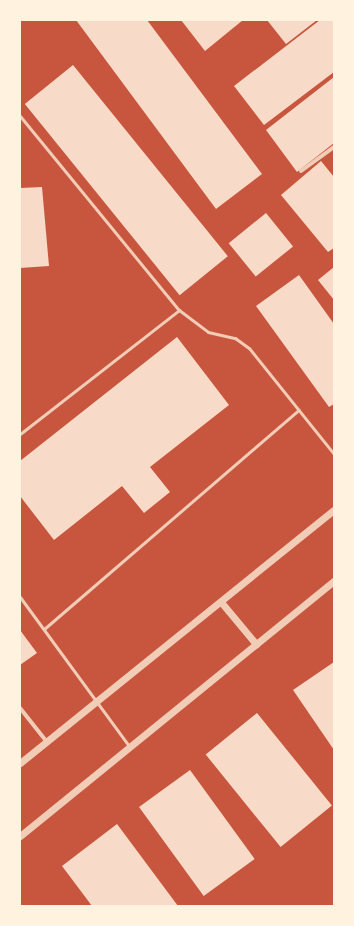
<!DOCTYPE html>
<html>
<head>
<meta charset="utf-8">
<style>
  body { margin:0 }
  #map { position:relative; width:354px; height:926px; overflow:hidden; background:#c8553d; font-family:Merriweather,serif }
  div>[style] { position:absolute }
  [style*='--x'] { left:calc(var(--x)*1px); top:calc(var(--y)*1px); width:calc(var(--w)*1px); rotate:calc(var(--a)*1deg) }
  .building>* { inset:0; background:#f7dbc8; transform-origin:0 0 }
  .service>* { height:3px; margin:-1.5px; padding:0 1.5px; transform-origin:1.5px; border-radius:1.5px; background:#f1ccb7 }
  .minor>* { height:4px; margin:-2px; padding:0 2px; transform-origin:2px; border-radius:2px; background:#f1ccb7 }
  .tertiary>* { height:7px; margin:-3.5px; padding:0 3.5px; transform-origin:3.5px; border-radius:3.5px; background:#f1ccb7 }
  span { translate:-50% -50%; white-space:nowrap; text-align:center; line-height:1.15; -webkit-text-stroke:4px #fff3e0; paint-order:stroke }
  .frame { position:absolute; inset:0; border:21px solid #fff3e0; pointer-events:none }
</style>
</head>
<body>
<div id="map">
  <div class="building">
    <div style="clip-path:polygon(76px 20px,147px 20px,262px 174px,216px 209px)"></div>
    <div style="clip-path:polygon(181px 20px,243px 20px,205px 51px)"></div>
    <div style="clip-path:polygon(267px 20px,317px 20px,286px 44px)"></div>
    <div style="clip-path:polygon(320px 20px,334px 20px,334px 72px,264px 125px,234px 86px)"></div>
    <div style="left:73px;top:65px;width:246px;height:62px;rotate:51deg"></div>
    <div style="clip-path:polygon(334px 77px,334px 143px,297px 172px,266px 130px)"></div>
    <div style="clip-path:polygon(321px 161px,334px 177px,334px 248px,328px 252px,281px 195px)"></div>
    <div style="clip-path:polygon(42px 187px,49px 266px,20px 268px,20px 188px)"></div>
    <div style="left:266px;top:213px;width:43px;height:48px;rotate:51deg"></div>
    <div style="clip-path:polygon(334px 267px,334px 300px,318px 280px)"></div>
    <div style="clip-path:polygon(299px 275px,334px 324px,334px 404px,329px 407px,256px 306px)"></div>
    <div style="clip-path:polygon(177px 337px,229px 405px,150px 467px,170px 492px,144px 513px,122px 486px,54px 540px,20px 496px,20px 461px)"></div>
    <div style="clip-path:polygon(20px 630px,37px 653px,20px 665px)"></div>
    <div style="clip-path:polygon(334px 662px,334px 750px,293px 690px)"></div>
    <div style="left:257px;top:713px;width:119px;height:66px;rotate:51deg"></div>
    <div style="left:190px;top:770px;width:110px;height:63px;rotate:54deg"></div>
    <div style="clip-path:polygon(117px 824px,178px 906px,92px 906px,62px 866px)"></div>
  </div>
  <div class="service">
    <div style="--x:20;--y:116;--w:251;--a:50.7"></div>
    <div style="--x:179;--y:310;--w:36;--a:37"></div>
    <div style="--x:208;--y:332;--w:28;--a:13"></div>
    <div style="--x:235;--y:338;--w:17;--a:36"></div>
    <div style="--x:249;--y:348;--w:136;--a:51.3"></div>
    <div style="--x:20;--y:434;--w:202;--a:-37.9"></div>
    <div style="--x:20;--y:597;--w:185;--a:53.8"></div>
    <div style="--x:44;--y:629;--w:336;--a:-40.7"></div>
  </div>
  <div class="minor">
    <div style="--x:301;--y:171;--w:41;--a:-36"></div>
    <div style="--x:20;--y:708;--w:43;--a:51.5"></div>
  </div>
  <div class="tertiary">
    <div style="--x:221;--y:602;--w:55;--a:50.2"></div>
    <div style="--x:20;--y:763;--w:403;--a:-38.9"></div>
    <div style="--x:20;--y:836;--w:405;--a:-39.1"></div>
  </div>
  <div class="frame"></div>
</div>
</body>
</html>
